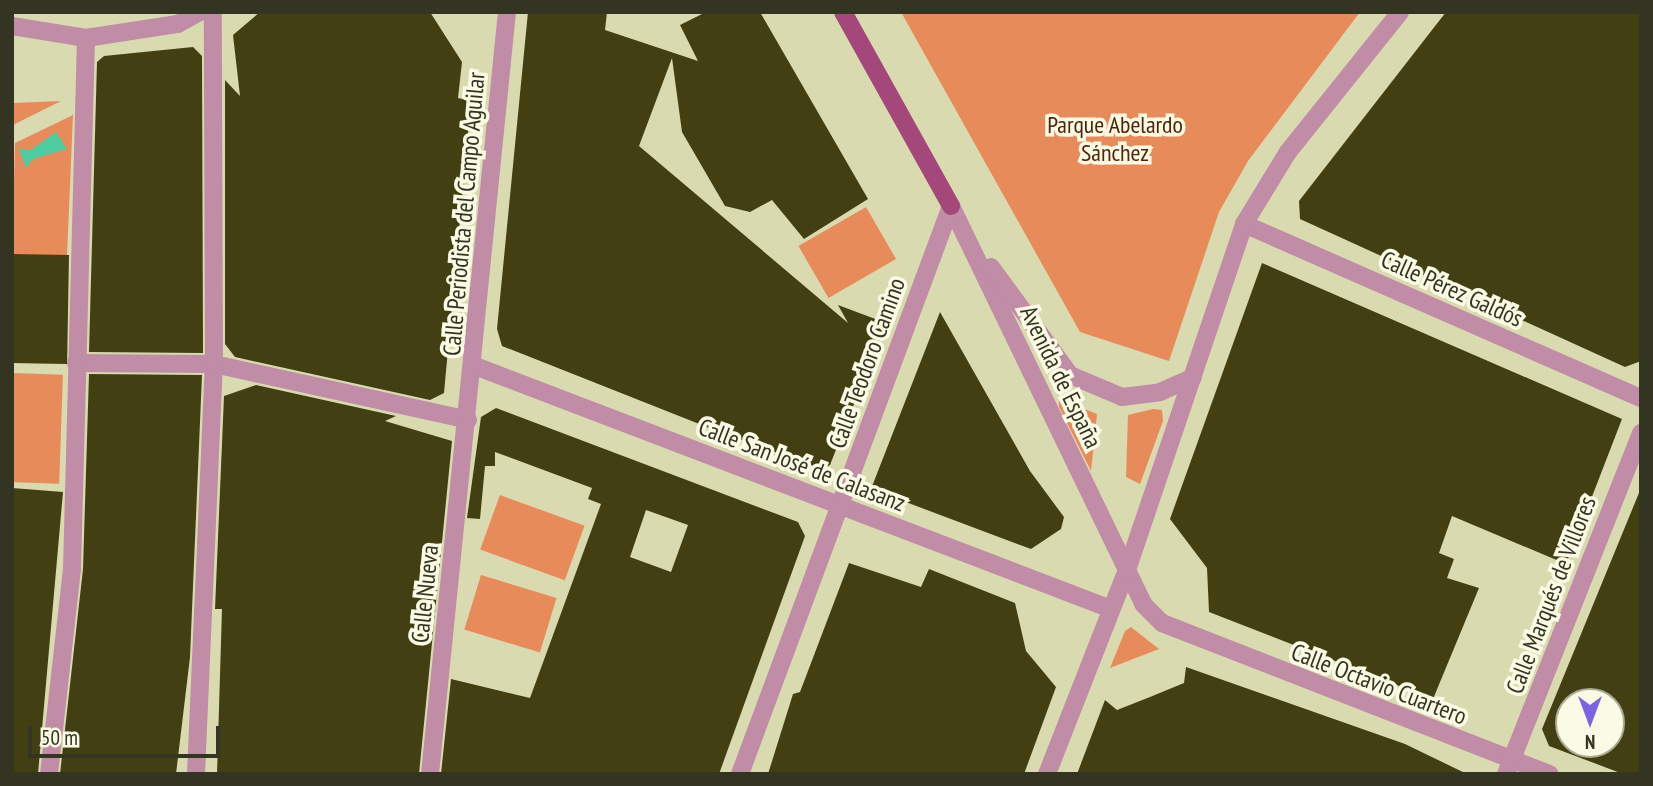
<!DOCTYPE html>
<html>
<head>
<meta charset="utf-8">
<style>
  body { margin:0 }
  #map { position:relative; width:1653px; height:786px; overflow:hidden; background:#dadab1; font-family:"PT Sans Narrow",sans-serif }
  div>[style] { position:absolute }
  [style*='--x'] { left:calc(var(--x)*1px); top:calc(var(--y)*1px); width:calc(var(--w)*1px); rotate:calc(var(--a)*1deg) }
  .green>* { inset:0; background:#e88b5b; transform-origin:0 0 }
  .water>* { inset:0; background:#4ecda2 }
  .building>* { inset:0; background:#424013; transform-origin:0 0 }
  .minor>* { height:18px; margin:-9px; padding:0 9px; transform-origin:9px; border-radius:9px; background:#c08ca6 }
  .major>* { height:18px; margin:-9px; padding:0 9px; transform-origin:9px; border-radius:9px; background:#a4487c }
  span { translate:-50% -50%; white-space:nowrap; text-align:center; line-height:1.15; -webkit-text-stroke:7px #fafae5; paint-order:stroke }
  .park-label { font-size:24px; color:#502409 }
  .street-label { font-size:24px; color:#343423 }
  .frame { position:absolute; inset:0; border:14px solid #343423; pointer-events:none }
  .north { position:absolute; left:1555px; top:688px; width:70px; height:70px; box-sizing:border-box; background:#fafae5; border:2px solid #abab97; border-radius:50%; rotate:180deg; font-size:19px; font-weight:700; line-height:28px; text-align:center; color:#343423 }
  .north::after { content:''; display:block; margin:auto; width:24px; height:32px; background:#7a64df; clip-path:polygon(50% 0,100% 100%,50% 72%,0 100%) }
  .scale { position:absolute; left:28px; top:726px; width:192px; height:32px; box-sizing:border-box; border:4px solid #343423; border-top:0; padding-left:9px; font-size:21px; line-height:24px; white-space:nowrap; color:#343423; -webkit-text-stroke:5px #fafae5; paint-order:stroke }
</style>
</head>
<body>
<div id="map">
  <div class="green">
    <div style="clip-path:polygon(901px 12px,1360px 12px,1248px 161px,1219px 212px,1169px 361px,1080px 332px)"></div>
    <div style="clip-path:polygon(61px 101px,13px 125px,13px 103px)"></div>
    <div style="clip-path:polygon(73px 115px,67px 255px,12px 255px,15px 143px)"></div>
    <div style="left:866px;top:207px;width:60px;height:78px;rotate:60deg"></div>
    <div style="left:12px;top:373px;width:51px;height:109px;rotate:2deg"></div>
    <div style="clip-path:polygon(1059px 399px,1097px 414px,1091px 471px,1059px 407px)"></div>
    <div style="clip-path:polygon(1153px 409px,1162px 410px,1163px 421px,1140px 484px,1126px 477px,1128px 415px)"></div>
    <div style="left:500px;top:495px;width:90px;height:58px;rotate:20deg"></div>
    <div style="left:481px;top:575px;width:79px;height:57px;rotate:17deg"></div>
    <div style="clip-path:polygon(1131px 627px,1159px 649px,1110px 668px,1125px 631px)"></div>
  </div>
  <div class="water">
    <div style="clip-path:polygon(56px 132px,67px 149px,33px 159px,26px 168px,19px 149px,31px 150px)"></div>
  </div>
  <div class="building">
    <div style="clip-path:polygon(260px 12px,430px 12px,462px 62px,458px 98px,471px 101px,444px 393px,430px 400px,235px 357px,225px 344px,225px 80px,240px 96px,233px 35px)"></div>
    <div style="clip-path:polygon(528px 12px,607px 12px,605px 30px,698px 61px,680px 25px,706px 12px,760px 12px,868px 199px,804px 239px,772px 200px,750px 212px,725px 206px,682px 132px,672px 58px,639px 146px,848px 323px,838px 305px,886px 323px,830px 465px,822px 469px,722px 433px,502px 346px,497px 329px)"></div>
    <div style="clip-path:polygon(1446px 12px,1641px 12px,1641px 361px,1625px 367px,1300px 219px,1299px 201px)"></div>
    <div style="clip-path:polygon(193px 47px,202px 56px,203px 353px,89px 352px,97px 62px,104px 56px)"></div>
    <div style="left:12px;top:254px;width:57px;height:109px;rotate:1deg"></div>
    <div style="clip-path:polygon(1262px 263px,1622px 419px,1566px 564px,1452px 516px,1439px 553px,1454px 559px,1447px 578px,1479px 588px,1433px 699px,1209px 612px,1207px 568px,1170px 519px)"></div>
    <div style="clip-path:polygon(940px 312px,1030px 471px,1064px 517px,1061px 529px,1031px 549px,871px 489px)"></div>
    <div style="clip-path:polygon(89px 374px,202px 375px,190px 657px,176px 774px,60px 774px,83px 569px)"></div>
    <div style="clip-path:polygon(256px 385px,396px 416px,385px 421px,452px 441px,419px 774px,217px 774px,222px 609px,215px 609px,224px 396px)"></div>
    <div style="clip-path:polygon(evenodd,496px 408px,798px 522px,805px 536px,719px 774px,441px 774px,451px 679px,530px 698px,601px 504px,588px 499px,592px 488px,495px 452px,495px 466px,485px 466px,480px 519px,467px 518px,481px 417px,496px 408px,646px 510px,688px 525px,671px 572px,630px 557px,646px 510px)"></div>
    <div style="clip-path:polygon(12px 488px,63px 492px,38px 774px,12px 774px)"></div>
    <div style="clip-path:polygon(evenodd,1641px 488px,1641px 774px,1623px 774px,1549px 746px,1542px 729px,1641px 488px,1569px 702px,1611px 702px,1611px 744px,1569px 744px,1569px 702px)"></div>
    <div style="clip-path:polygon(849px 563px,921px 587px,929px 569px,1015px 603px,1026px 651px,1056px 687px,1024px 774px,768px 774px,793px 694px,800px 692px)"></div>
    <div style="clip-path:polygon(1186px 667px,1405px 744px,1467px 774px,1077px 774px,1105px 700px,1117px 710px,1150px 697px,1184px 683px)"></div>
  </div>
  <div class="minor">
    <div style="--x:12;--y:26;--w:75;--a:9.2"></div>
    <div style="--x:86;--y:38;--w:93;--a:-8.7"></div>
    <div style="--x:178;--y:24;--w:25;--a:-29"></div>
    <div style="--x:951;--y:206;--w:442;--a:64.2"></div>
    <div style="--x:1143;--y:604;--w:27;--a:45"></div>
    <div style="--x:1162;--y:623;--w:416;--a:21.3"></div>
    <div style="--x:1244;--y:224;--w:433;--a:23.7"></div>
    <div style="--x:991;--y:267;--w:134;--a:53.8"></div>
    <div style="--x:1070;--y:375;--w:56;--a:22.9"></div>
    <div style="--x:1122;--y:397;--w:38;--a:-7"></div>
    <div style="--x:1160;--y:392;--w:36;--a:-24"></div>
    <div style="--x:76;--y:363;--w:138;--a:0.4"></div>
    <div style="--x:214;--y:364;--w:260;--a:12.4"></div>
    <div style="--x:475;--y:366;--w:681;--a:20.91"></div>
    <div style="--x:49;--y:774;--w:206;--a:-83.6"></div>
    <div style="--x:72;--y:569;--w:531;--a:-88.49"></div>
    <div style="--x:196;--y:774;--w:410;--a:-87.5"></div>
    <div style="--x:214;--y:364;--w:352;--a:-90.2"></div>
    <div style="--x:430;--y:774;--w:766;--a:-84.23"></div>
    <div style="--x:740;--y:774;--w:606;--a:-69.62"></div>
    <div style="--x:1047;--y:774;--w:219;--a:-68.6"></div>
    <div style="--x:1127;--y:570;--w:365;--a:-71.3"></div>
    <div style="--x:1244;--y:224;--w:84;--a:-58.6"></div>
    <div style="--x:1288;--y:152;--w:179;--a:-51.3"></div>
    <div style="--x:1506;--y:774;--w:367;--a:-68.4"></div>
  </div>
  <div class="major">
    <div style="--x:843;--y:12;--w:222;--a:60.9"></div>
  </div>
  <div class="park-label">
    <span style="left:1115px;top:139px">Parque Abelardo<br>Sánchez</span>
  </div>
  <div class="street-label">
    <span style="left:464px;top:214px;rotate:-85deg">Calle Periodista del Campo Aguilar</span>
    <span style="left:1452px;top:289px;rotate:24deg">Calle Pérez Galdós</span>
    <span style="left:867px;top:363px;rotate:-70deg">Calle Teodoro Camino</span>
    <span style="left:1061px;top:377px;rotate:64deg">Avenida de España</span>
    <span style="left:802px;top:465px;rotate:21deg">Calle San José de Calasanz</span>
    <span style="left:425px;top:594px;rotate:-84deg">Calle Nueva</span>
    <span style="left:1551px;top:595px;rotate:-69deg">Calle Marqués de Villores</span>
    <span style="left:1379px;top:684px;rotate:21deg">Calle Octavio Cuartero</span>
  </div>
  <div class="frame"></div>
  <div class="north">N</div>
  <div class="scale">50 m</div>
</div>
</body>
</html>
